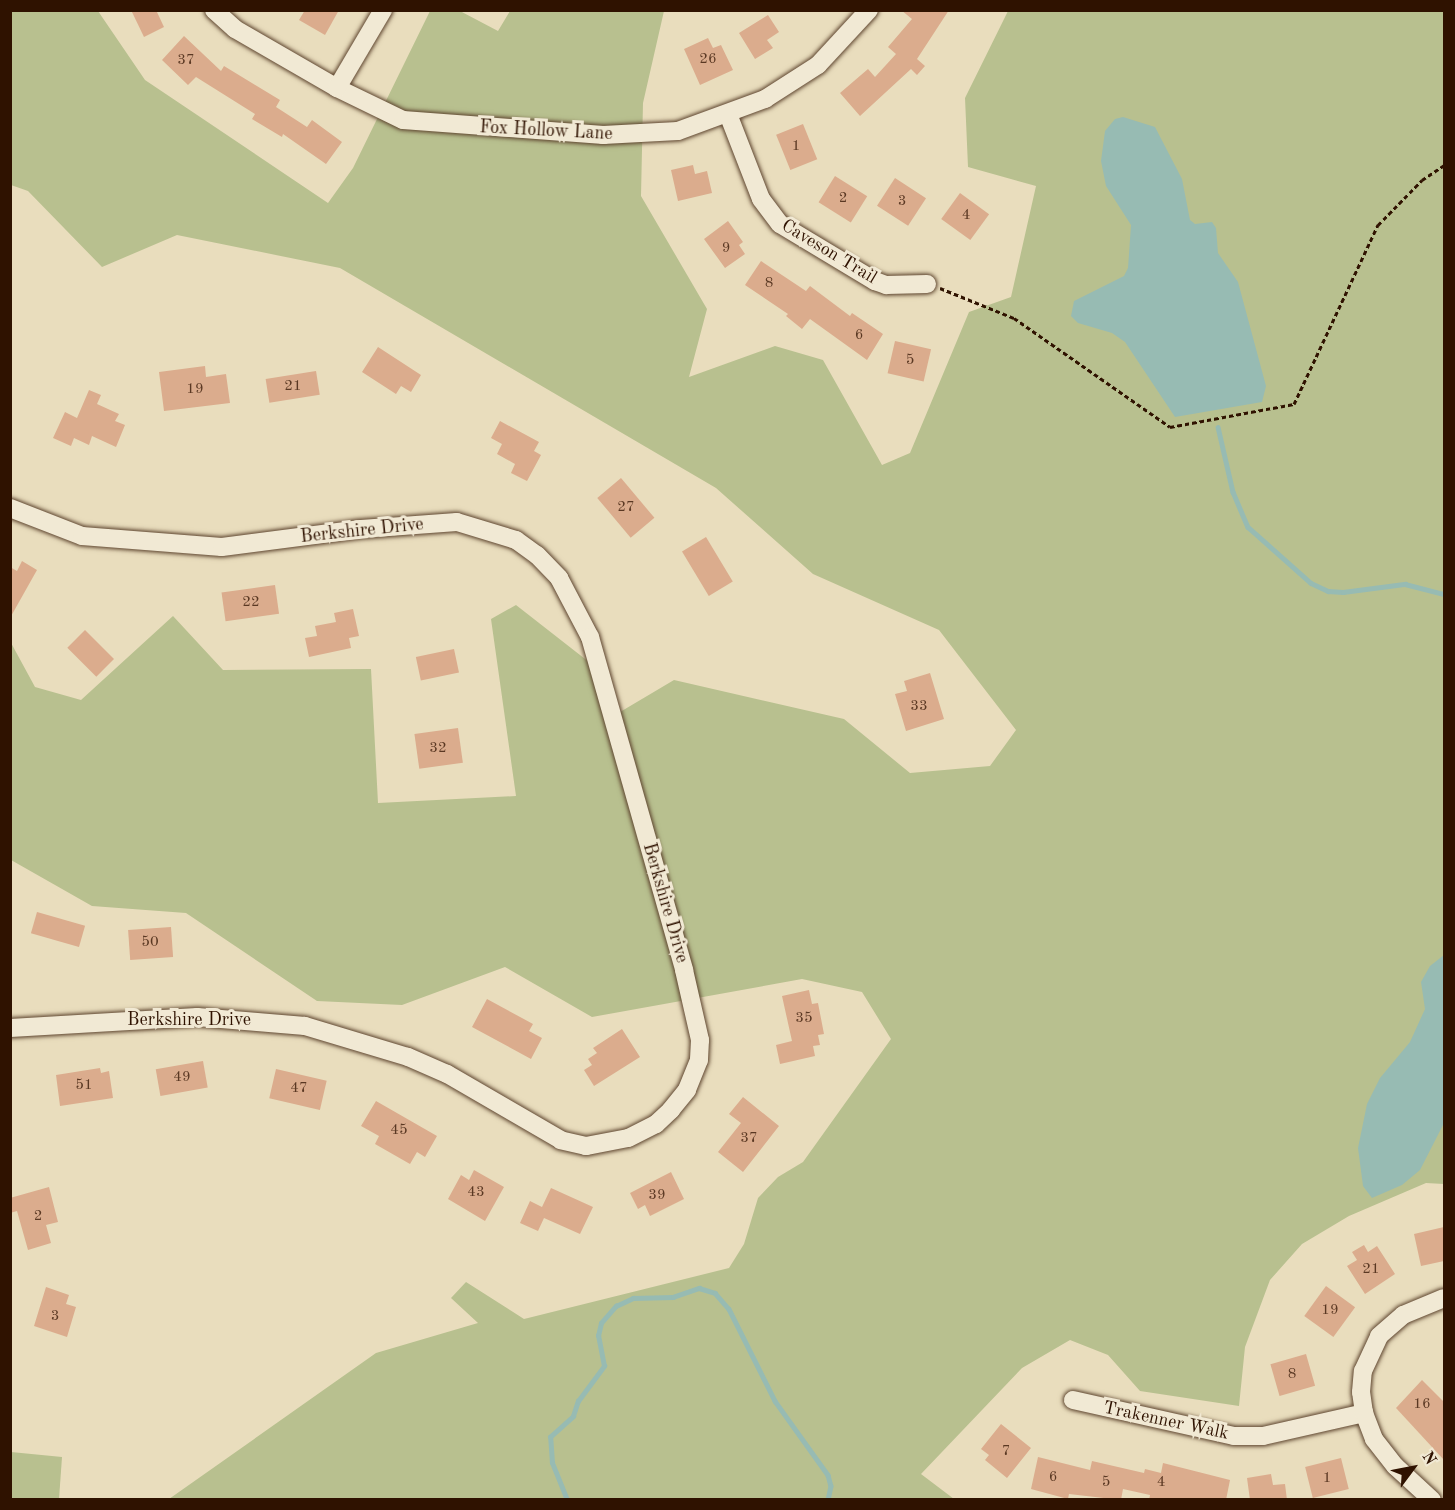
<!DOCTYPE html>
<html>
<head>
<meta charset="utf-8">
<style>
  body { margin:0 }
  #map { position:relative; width:1455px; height:1510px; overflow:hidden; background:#e9ddbd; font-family:"Old Standard TT",serif }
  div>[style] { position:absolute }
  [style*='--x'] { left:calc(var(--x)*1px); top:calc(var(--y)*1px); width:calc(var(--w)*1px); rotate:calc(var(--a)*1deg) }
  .green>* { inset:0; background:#b8c08f }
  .water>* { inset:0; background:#97bbb3 }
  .stream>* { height:4.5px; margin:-2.25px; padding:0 2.25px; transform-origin:2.25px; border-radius:2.25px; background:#97bbb3 }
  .building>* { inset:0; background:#dbac8d; transform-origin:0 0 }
  .path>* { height:3px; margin-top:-1.5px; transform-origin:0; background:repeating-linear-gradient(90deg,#2f1200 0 4.5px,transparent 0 7.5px) }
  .roads { filter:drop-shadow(0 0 2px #5e452f) drop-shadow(0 0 2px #5e452f) }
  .minor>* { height:18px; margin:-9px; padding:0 9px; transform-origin:9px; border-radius:9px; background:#f1e9d4 }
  span { translate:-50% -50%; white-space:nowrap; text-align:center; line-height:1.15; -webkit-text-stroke:6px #f1e9d4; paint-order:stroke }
  .number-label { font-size:15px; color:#5a3823 }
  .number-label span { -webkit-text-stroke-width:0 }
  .street-label { font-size:18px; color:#2f1200 }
  .frame { position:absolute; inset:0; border:12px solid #2f1200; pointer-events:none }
  .north { position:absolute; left:1383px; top:1438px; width:60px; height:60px; -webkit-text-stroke:4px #f1e9d4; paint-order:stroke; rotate:58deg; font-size:16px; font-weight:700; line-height:24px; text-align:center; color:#2f1200 }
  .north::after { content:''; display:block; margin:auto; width:21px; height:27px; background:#2f1200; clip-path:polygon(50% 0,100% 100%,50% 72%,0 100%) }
</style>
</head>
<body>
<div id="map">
  <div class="green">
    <div style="clip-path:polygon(11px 11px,98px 11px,145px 80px,328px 203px,353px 168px,430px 11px,460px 11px,498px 31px,510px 11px,664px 11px,643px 103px,641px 196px,707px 309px,689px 377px,775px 346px,823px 360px,882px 465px,910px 453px,969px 312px,1011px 297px,1036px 186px,968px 167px,965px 98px,1008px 11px,1444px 11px,1444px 1184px,1426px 1183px,1349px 1216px,1302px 1244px,1270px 1280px,1245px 1347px,1239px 1406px,1140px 1391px,1108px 1355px,1070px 1340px,1022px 1368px,921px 1474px,954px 1499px,169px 1499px,376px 1353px,478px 1323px,451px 1298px,466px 1282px,524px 1319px,729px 1268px,744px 1244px,758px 1198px,778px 1177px,803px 1162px,891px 1039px,862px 992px,802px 979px,592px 1017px,505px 967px,402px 1005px,317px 1001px,186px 913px,92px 906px,11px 860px,10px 641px,35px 687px,81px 700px,173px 616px,223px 670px,371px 669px,378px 803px,516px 796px,491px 619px,516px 605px,603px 673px,615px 715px,674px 680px,844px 719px,910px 773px,990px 766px,1016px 730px,939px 630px,813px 574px,716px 488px,340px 268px,177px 235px,102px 267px,28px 191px,11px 185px)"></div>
    <div style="clip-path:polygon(11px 1452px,62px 1457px,59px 1499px,11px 1499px)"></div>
  </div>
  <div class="water">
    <div style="clip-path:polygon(1123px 117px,1155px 127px,1182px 179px,1190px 220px,1195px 224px,1212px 222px,1216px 228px,1218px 253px,1238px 282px,1266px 386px,1262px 402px,1175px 417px,1125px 342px,1112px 333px,1078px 323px,1071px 316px,1074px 301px,1124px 276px,1128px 268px,1131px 225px,1106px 186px,1101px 161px,1105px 131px,1115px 119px)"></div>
    <div style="clip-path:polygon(1444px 955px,1444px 1123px,1420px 1170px,1402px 1185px,1372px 1198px,1363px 1186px,1358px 1148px,1367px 1104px,1380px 1078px,1410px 1042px,1425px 1009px,1421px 982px,1430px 966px)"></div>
  </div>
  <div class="stream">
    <div style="--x:1218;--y:427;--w:67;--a:77"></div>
    <div style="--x:1233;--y:492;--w:38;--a:67"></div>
    <div style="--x:1248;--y:527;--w:84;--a:41.6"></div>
    <div style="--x:1311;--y:583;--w:19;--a:25"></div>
    <div style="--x:1328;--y:591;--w:15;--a:4"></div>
    <div style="--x:1343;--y:592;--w:63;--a:-7.4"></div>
    <div style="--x:1405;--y:584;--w:40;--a:14.4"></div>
    <div style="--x:567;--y:1500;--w:40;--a:-112"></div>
    <div style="--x:552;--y:1463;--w:26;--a:-94"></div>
    <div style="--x:550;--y:1437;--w:31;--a:-42"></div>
    <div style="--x:573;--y:1416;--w:16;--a:-72"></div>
    <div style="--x:578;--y:1401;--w:44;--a:-53.4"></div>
    <div style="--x:604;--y:1366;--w:31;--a:-101"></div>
    <div style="--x:598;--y:1336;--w:13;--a:-77"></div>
    <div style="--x:601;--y:1323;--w:23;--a:-49"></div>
    <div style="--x:616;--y:1306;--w:19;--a:-25"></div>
    <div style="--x:633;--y:1298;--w:40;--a:-1.4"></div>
    <div style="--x:673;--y:1297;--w:28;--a:-19"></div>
    <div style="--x:699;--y:1288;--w:17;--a:17"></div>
    <div style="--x:715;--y:1293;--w:21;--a:49"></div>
    <div style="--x:729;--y:1309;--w:103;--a:63.4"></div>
    <div style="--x:775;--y:1401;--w:91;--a:54.4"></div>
    <div style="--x:828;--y:1475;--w:11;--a:75"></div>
    <div style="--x:831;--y:1486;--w:14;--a:102"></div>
  </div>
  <div class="building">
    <div style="clip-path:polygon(131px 10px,156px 10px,164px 27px,144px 37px)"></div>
    <div style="clip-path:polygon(305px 10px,339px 10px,325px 35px,299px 20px)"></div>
    <div style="clip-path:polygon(901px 10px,949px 10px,917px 59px,925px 66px,917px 75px,911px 69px,860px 116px,840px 93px,868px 69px,875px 77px,896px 54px,888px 47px,912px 19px)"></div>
    <div style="clip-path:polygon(768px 15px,779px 32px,767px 40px,773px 48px,755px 59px,739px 33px)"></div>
    <div style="clip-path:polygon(184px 36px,221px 71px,224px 66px,280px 100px,276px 107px,307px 127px,312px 120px,342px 142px,326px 164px,283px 134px,282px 137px,252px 119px,255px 114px,196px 77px,188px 85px,162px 60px)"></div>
    <div style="clip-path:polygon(708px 38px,713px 48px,721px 45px,733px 70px,700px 85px,684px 49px)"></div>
    <div style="left:803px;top:124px;width:38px;height:29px;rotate:68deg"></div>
    <div style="clip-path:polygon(693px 165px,695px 174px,707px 171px,712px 193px,678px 201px,671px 170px)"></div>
    <div style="left:835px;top:176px;width:38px;height:31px;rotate:32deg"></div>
    <div style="left:895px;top:178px;width:37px;height:33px;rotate:33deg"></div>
    <div style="left:960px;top:193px;width:36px;height:32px;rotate:36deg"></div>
    <div style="clip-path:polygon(728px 221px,743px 242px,739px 245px,745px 254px,725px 268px,704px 239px)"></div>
    <div style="clip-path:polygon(761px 261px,806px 291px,810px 286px,850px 316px,852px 313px,883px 334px,867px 360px,810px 319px,802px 329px,786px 316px,788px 314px,745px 285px)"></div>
    <div style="left:895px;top:341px;width:37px;height:33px;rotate:13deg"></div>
    <div style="clip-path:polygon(378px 347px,421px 375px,411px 392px,401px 386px,396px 394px,362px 372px)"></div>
    <div style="clip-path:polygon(205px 366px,206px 377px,226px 374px,230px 403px,164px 411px,159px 372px)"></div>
    <div style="left:316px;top:371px;width:24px;height:51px;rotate:81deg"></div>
    <div style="clip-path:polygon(89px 390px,101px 395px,97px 404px,119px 414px,115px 421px,125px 425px,116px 447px,92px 436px,89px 445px,74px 438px,71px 446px,53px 438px,65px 412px,77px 418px)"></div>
    <div style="clip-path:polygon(500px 421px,539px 442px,534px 451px,541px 455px,527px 481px,511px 473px,515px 464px,497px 454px,502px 444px,491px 438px)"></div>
    <div style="left:621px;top:478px;width:52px;height:31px;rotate:50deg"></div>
    <div style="left:706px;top:537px;width:52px;height:28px;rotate:59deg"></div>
    <div style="clip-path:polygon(22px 561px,37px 570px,10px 618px,10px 567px,17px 571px)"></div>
    <div style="left:275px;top:585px;width:29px;height:54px;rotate:82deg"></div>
    <div style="clip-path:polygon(353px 609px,359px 636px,349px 638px,351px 648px,309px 657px,305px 638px,317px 636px,315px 626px,336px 622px,334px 613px)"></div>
    <div style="left:85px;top:630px;width:41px;height:25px;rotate:45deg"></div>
    <div style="left:454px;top:649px;width:24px;height:39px;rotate:78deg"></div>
    <div style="clip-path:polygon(930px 673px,944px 719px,906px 731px,895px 694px,907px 691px,904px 681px)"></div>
    <div style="left:458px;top:728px;width:35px;height:44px;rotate:82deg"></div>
    <div style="left:37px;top:912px;width:50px;height:22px;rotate:16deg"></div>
    <div style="left:171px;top:927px;width:30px;height:43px;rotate:86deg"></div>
    <div style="clip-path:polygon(809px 990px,812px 1004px,818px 1003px,824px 1034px,818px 1035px,820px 1045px,813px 1046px,815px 1056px,780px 1064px,776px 1045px,792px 1041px,782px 996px)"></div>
    <div style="clip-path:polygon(487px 999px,533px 1024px,529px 1031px,542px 1038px,531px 1059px,472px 1027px)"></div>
    <div style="clip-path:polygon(622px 1029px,640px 1057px,594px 1086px,584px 1070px,592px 1065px,588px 1059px,597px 1053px,593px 1048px)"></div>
    <div style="left:203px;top:1061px;width:27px;height:48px;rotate:80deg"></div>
    <div style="clip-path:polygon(100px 1068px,101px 1073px,109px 1071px,113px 1098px,60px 1106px,56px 1075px)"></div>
    <div style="left:276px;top:1069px;width:52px;height:30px;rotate:13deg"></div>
    <div style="clip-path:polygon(743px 1097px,779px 1126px,743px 1172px,718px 1152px,741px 1123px,729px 1114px)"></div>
    <div style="clip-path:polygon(376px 1101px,437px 1136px,425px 1157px,417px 1152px,410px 1164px,375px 1144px,379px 1136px,361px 1126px)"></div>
    <div style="clip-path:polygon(474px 1170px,504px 1187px,485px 1221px,448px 1199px,461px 1175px,469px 1180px)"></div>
    <div style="clip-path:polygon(671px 1172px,684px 1199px,650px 1216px,645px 1205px,638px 1209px,630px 1193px)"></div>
    <div style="clip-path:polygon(49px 1187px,58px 1222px,46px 1225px,51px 1243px,28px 1250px,17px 1211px,10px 1213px,10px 1198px)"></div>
    <div style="clip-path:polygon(551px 1188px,593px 1207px,580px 1234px,544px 1218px,538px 1231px,520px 1223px,530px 1201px,542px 1207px)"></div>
    <div style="clip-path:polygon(1444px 1227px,1444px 1261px,1421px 1266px,1414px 1234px)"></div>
    <div style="clip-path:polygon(1364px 1245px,1368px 1252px,1377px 1246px,1395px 1274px,1365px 1294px,1347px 1266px,1357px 1260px,1352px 1252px)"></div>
    <div style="left:1326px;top:1286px;width:36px;height:37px;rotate:36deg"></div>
    <div style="clip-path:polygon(46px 1287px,69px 1295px,66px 1304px,76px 1307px,67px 1337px,34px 1326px)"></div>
    <div style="left:1306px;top:1354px;width:33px;height:37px;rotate:74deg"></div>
    <div style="clip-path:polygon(1422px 1380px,1444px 1402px,1444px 1460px,1396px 1408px)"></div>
    <div style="clip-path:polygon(1001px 1424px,1031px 1448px,1007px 1478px,985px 1460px,989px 1455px,981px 1449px)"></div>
    <div style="clip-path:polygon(1038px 1457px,1090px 1470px,1092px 1461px,1144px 1473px,1145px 1469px,1161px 1473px,1163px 1463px,1230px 1480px,1226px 1500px,1149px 1500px,1150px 1495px,1123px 1489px,1121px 1500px,1069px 1494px,1068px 1499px,1031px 1489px)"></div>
    <div style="left:1341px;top:1458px;width:32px;height:37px;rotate:76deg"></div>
    <div style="clip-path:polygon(1271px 1474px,1273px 1485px,1285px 1484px,1287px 1500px,1250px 1500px,1247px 1478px)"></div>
  </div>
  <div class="path">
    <div style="--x:940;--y:288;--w:80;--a:22.1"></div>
    <div style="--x:1014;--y:318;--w:190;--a:34.9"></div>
    <div style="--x:1170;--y:427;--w:126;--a:-10.5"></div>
    <div style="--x:1294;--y:404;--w:198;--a:-64.9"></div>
    <div style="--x:1378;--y:225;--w:63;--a:-45.6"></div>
    <div style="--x:1422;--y:180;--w:27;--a:-34"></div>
  </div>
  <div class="roads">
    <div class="minor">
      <div style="--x:214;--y:10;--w:28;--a:42"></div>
      <div style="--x:235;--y:29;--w:118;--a:30"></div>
      <div style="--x:337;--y:88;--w:73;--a:25.9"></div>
      <div style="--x:403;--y:120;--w:201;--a:4.3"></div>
      <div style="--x:603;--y:135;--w:75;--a:-3.1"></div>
      <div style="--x:678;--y:131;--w:93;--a:-20.2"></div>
      <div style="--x:765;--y:99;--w:63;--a:-32.7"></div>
      <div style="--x:818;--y:65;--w:75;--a:-47.2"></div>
      <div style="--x:337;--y:88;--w:91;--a:-59.5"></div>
      <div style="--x:728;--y:114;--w:91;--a:68.8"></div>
      <div style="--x:761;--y:199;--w:31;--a:53"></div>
      <div style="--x:780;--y:224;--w:111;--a:31"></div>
      <div style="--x:875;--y:281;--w:12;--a:20"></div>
      <div style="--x:886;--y:285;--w:41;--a:-1.4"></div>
      <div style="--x:10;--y:508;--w:77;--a:21.3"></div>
      <div style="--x:82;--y:536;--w:140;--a:4.5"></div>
      <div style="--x:222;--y:547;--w:140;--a:-7.4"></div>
      <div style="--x:361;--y:529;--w:96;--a:-4.2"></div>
      <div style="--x:457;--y:522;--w:62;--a:17"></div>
      <div style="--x:516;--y:540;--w:26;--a:36"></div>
      <div style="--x:537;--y:555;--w:32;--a:46"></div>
      <div style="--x:559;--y:578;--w:67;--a:62.3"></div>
      <div style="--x:590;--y:637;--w:346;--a:74.2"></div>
      <div style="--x:684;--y:970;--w:72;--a:77.1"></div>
      <div style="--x:700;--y:1040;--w:20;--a:93"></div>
      <div style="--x:699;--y:1060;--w:32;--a:112"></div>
      <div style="--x:687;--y:1090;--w:26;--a:129"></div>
      <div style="--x:671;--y:1110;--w:21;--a:137"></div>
      <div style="--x:656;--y:1124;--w:31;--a:153"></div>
      <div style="--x:628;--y:1138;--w:43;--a:169.2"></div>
      <div style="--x:586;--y:1146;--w:26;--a:-167"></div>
      <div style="--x:561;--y:1140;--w:132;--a:-149.9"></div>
      <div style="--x:447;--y:1074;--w:43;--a:-156.4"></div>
      <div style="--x:408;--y:1057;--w:108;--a:-163.2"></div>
      <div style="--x:305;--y:1026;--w:108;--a:-175.2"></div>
      <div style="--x:197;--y:1017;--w:187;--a:176.6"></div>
      <div style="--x:1073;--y:1400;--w:165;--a:12.6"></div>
      <div style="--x:1234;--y:1436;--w:29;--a:0"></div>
      <div style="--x:1263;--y:1436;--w:104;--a:-12.8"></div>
      <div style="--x:1432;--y:1500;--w:50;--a:-137.4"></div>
      <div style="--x:1395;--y:1466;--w:34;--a:-128"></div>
      <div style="--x:1374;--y:1439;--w:28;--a:-111"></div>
      <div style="--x:1364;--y:1413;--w:21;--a:-98"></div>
      <div style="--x:1361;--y:1392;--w:21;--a:-85"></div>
      <div style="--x:1363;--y:1371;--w:38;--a:-65"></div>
      <div style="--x:1379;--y:1336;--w:32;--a:-41"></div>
      <div style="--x:1403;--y:1315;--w:44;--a:-22.5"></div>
    </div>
  </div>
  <div class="number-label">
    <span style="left:708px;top:60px">26</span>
    <span style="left:186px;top:61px">37</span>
    <span style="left:796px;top:147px">1</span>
    <span style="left:843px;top:199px">2</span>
    <span style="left:902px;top:202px">3</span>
    <span style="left:966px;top:216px">4</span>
    <span style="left:726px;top:249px">9</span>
    <span style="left:769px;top:284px">8</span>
    <span style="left:859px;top:336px">6</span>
    <span style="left:910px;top:361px">5</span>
    <span style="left:293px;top:387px">21</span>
    <span style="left:195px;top:390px">19</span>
    <span style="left:626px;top:508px">27</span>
    <span style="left:251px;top:603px">22</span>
    <span style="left:919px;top:707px">33</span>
    <span style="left:438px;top:749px">32</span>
    <span style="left:150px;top:943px">50</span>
    <span style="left:804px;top:1019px">35</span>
    <span style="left:182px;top:1078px">49</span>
    <span style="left:84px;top:1086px">51</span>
    <span style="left:299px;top:1089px">47</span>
    <span style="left:399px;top:1131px">45</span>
    <span style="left:749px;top:1139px">37</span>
    <span style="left:476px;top:1193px">43</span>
    <span style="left:657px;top:1196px">39</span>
    <span style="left:38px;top:1217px">2</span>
    <span style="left:1371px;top:1270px">21</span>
    <span style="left:1330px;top:1311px">19</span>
    <span style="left:55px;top:1317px">3</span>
    <span style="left:1292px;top:1375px">8</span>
    <span style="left:1422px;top:1405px">16</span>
    <span style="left:1006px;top:1452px">7</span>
    <span style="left:1053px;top:1478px">6</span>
    <span style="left:1327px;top:1479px">1</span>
    <span style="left:1106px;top:1483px">5</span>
    <span style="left:1161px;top:1483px">4</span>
  </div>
  <div class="street-label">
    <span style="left:546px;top:131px;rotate:3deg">Fox Hollow Lane</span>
    <span style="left:829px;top:252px;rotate:31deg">Caveson Trail</span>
    <span style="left:362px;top:531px;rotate:-6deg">Berkshire Drive</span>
    <span style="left:665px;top:903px;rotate:74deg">Berkshire Drive</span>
    <span style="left:189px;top:1020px">Berkshire Drive</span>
    <span style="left:1166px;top:1421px;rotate:12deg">Trakenner Walk</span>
  </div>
  <div class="frame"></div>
  <div class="north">N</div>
</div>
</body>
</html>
